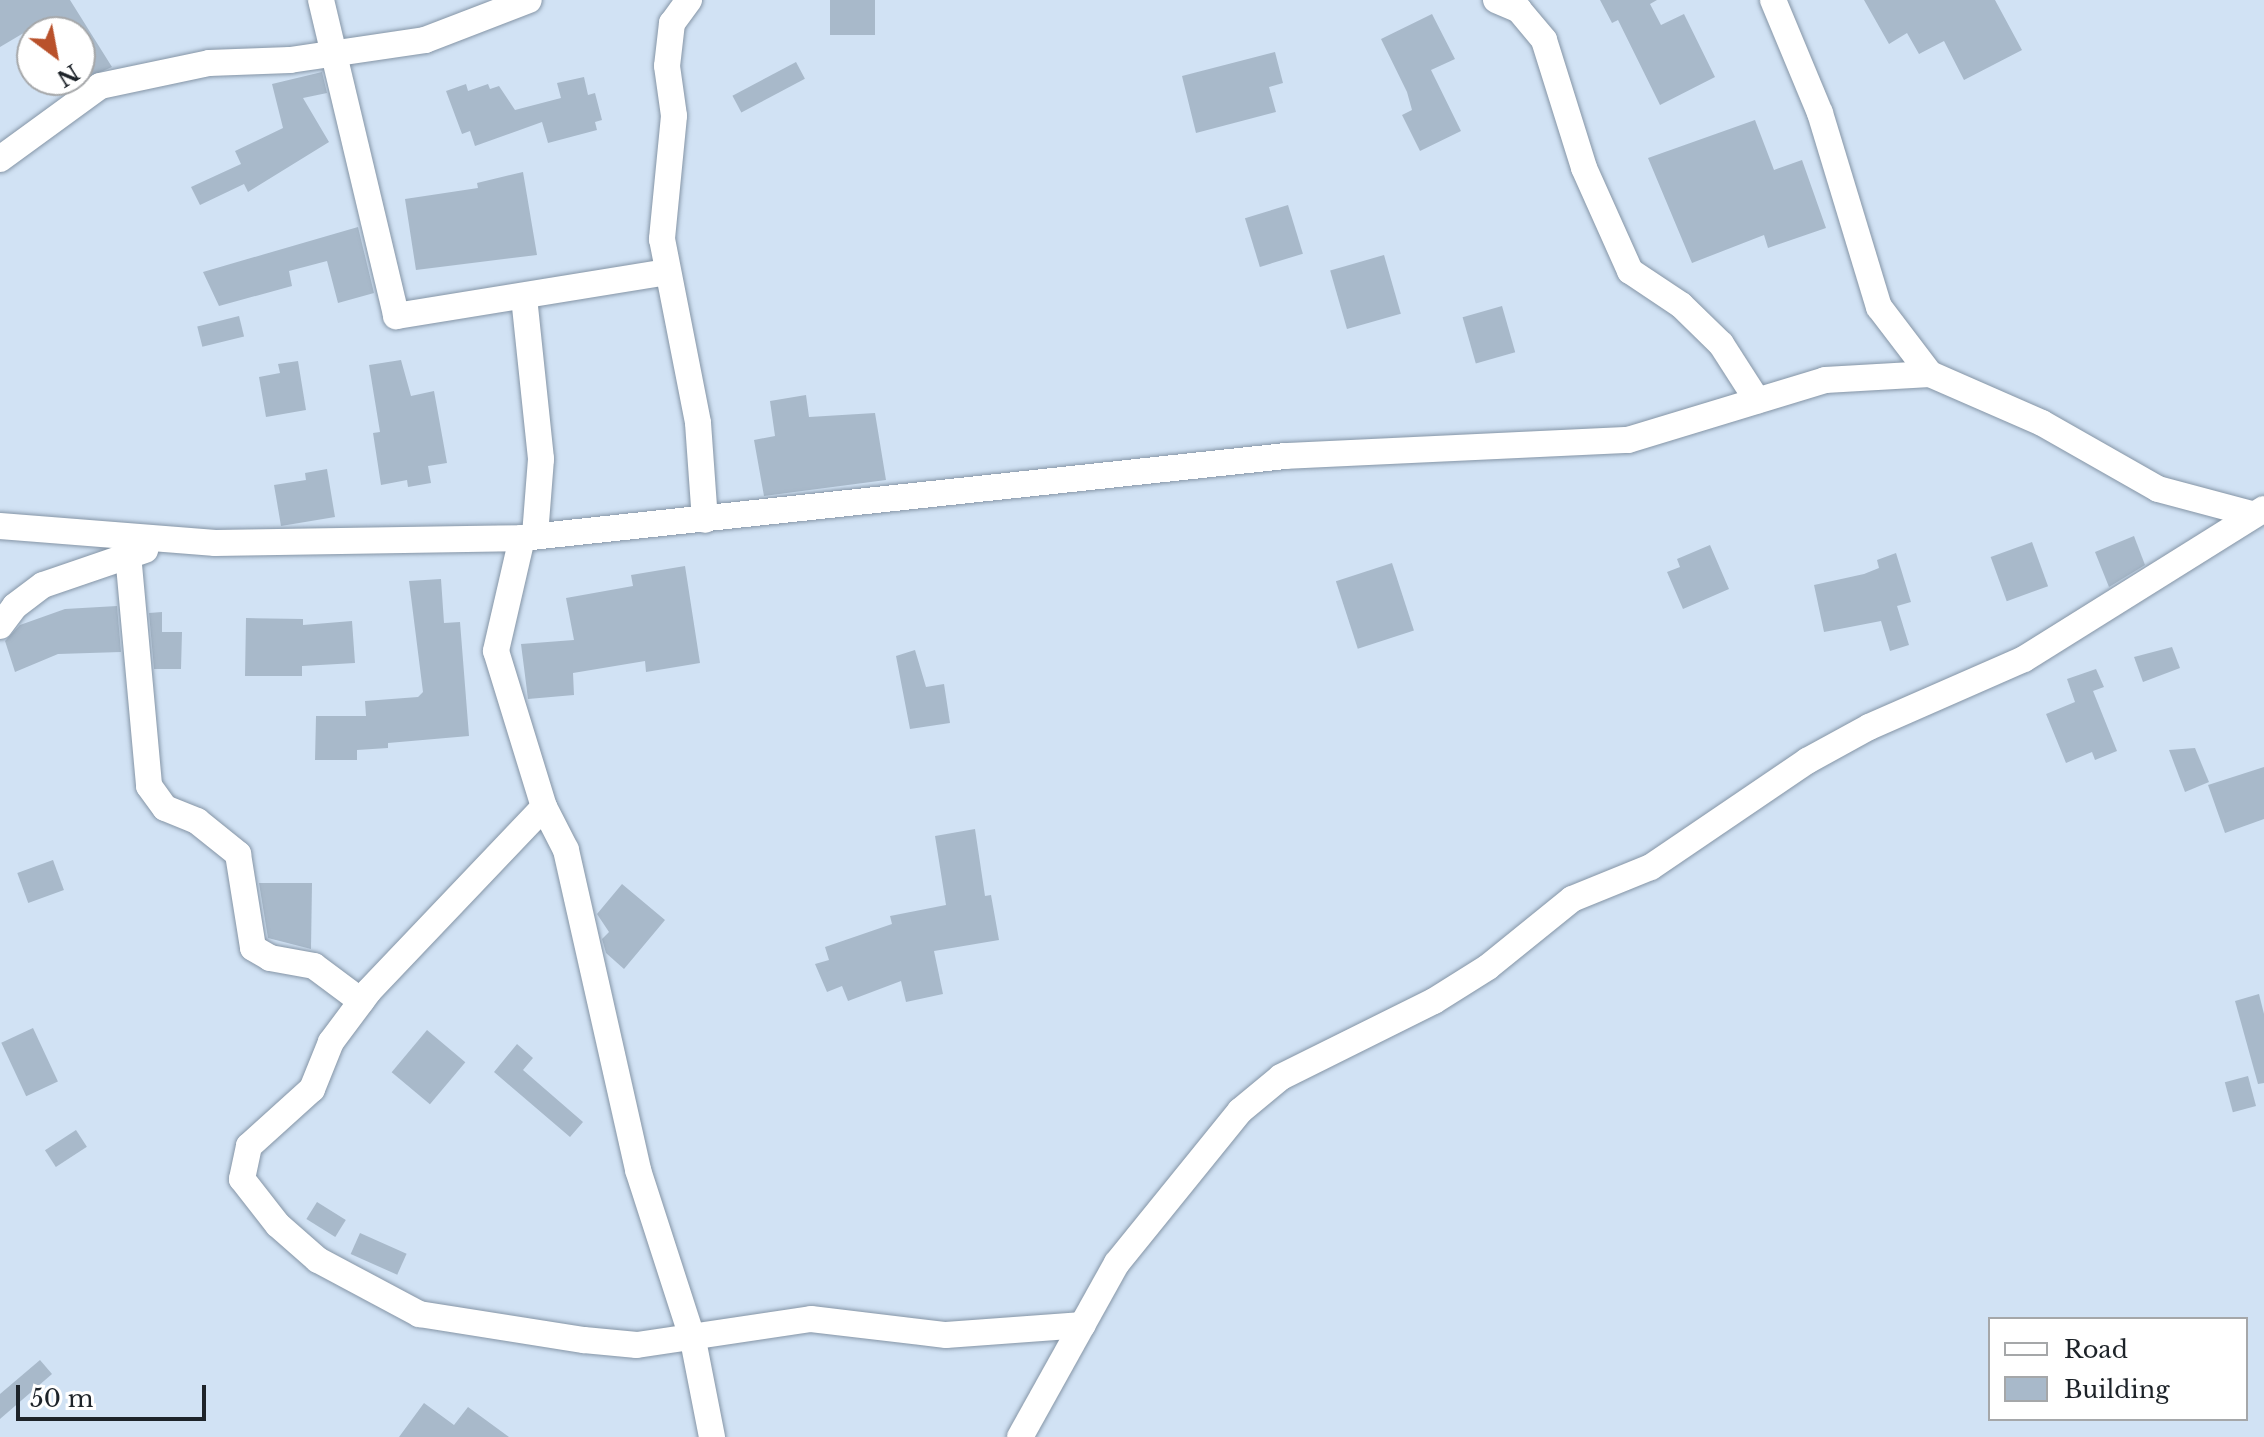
<!DOCTYPE html>
<html>
<head>
<meta charset="utf-8">
<style>
  body { margin:0 }
  #map { position:relative; width:2264px; height:1437px; overflow:hidden; background:#d1e2f4; font-family:"Libre Baskerville",serif }
  div>[style] { position:absolute }
  [style*='--x'] { left:calc(var(--x)*1px); top:calc(var(--y)*1px); width:calc(var(--w)*1px); rotate:calc(var(--a)*1deg) }
  .building>* { inset:0; background:#a8b9ca; transform-origin:0 0 }
  .roads { filter:drop-shadow(0 0 2px #8595a6) drop-shadow(0 0 2px #8595a6) }
  .street>* { height:26px; margin:-13px; padding:0 13px; transform-origin:13px; border-radius:13px; background:#fff }
  span { translate:-50% -50%; white-space:nowrap; text-align:center; line-height:1.15; -webkit-text-stroke:6px #fff; paint-order:stroke }
  .legend { position:absolute; left:1988px; top:1317px; width:260px; height:104px; box-sizing:border-box; background:#fff; border:2px solid #a5a7a9; margin:0; padding:10px 14px; list-style:none; font-size:24px; color:#1d2329 }
  .legend li { display:flex; align-items:center; gap:16px; height:40px }
  .legend b { width:40px; border:2px solid #a5a7a9 }
  .north { position:absolute; left:16px; top:16px; width:80px; height:80px; box-sizing:border-box; background:#fff; border:2px solid #a5a7a9; border-radius:50%; rotate:148deg; font-size:22px; font-weight:700; line-height:32px; text-align:center; color:#1d2329 }
  .north::after { content:''; display:block; margin:auto; width:28px; height:36px; background:#b9512b; clip-path:polygon(50% 0,100% 100%,50% 72%,0 100%) }
  .scale { position:absolute; left:16px; top:1385px; width:190px; height:36px; box-sizing:border-box; border:4px solid #1d2329; border-top:0; padding-left:10px; font-size:24px; line-height:28px; white-space:nowrap; color:#1d2329; -webkit-text-stroke:6px #fff; paint-order:stroke }
</style>
</head>
<body>
<div id="map">
  <div class="building">
    <div style="clip-path:polygon(0 0,70px 0,112px 67px,80px 81px,80px 32px,27px 31px,0 47px)"></div>
    <div style="left:830px;top:0;width:45px;height:35px"></div>
    <div style="clip-path:polygon(1600px 0,1657px 0,1650px 4px,1661px 25px,1684px 14px,1715px 77px,1660px 105px,1618px 20px,1612px 23px)"></div>
    <div style="clip-path:polygon(1864px 0,1995px 0,2022px 50px,1964px 80px,1944px 41px,1919px 54px,1907px 33px,1889px 44px)"></div>
    <div style="clip-path:polygon(1432px 14px,1455px 59px,1431px 70px,1461px 131px,1420px 151px,1402px 115px,1412px 110px,1407px 92px,1381px 39px)"></div>
    <div style="clip-path:polygon(1275px 52px,1283px 83px,1269px 87px,1276px 112px,1196px 133px,1182px 76px)"></div>
    <div style="left:796px;top:62px;width:19px;height:72px;rotate:62deg"></div>
    <div style="clip-path:polygon(322px 72px,327px 93px,303px 98px,329px 142px,248px 192px,244px 184px,200px 205px,191px 187px,241px 164px,235px 151px,283px 128px,272px 84px)"></div>
    <div style="clip-path:polygon(584px 77px,588px 95px,595px 93px,602px 120px,595px 122px,597px 130px,548px 143px,542px 122px,475px 146px,470px 131px,462px 134px,446px 91px,466px 84px,468px 91px,488px 84px,490px 89px,499px 86px,515px 110px,561px 98px,557px 83px)"></div>
    <div style="clip-path:polygon(1755px 120px,1774px 170px,1802px 160px,1826px 228px,1768px 248px,1764px 235px,1692px 263px,1648px 158px)"></div>
    <div style="clip-path:polygon(523px 172px,537px 255px,416px 270px,405px 199px,478px 188px,477px 183px)"></div>
    <div style="left:1288px;top:205px;width:51px;height:45px;rotate:73deg"></div>
    <div style="clip-path:polygon(358px 227px,374px 293px,338px 303px,327px 261px,289px 271px,292px 286px,219px 306px,203px 272px)"></div>
    <div style="left:1384px;top:255px;width:61px;height:56px;rotate:74deg"></div>
    <div style="left:1502px;top:306px;width:48px;height:41px;rotate:74deg"></div>
    <div style="left:239px;top:316px;width:21px;height:43px;rotate:76deg"></div>
    <div style="clip-path:polygon(401px 360px,411px 396px,434px 391px,447px 463px,428px 466px,431px 483px,408px 487px,407px 480px,381px 485px,373px 433px,380px 432px,369px 365px)"></div>
    <div style="clip-path:polygon(298px 361px,306px 410px,266px 417px,259px 377px,280px 373px,278px 364px)"></div>
    <div style="clip-path:polygon(806px 395px,809px 417px,875px 413px,886px 480px,764px 496px,754px 440px,775px 436px,770px 401px)"></div>
    <div style="clip-path:polygon(327px 469px,335px 517px,281px 526px,274px 485px,306px 480px,305px 473px)"></div>
    <div style="clip-path:polygon(2134px 536px,2145px 565px,2109px 587px,2095px 552px)"></div>
    <div style="left:2032px;top:542px;width:47px;height:44px;rotate:70deg"></div>
    <div style="clip-path:polygon(1710px 545px,1729px 589px,1683px 609px,1667px 572px,1680px 567px,1677px 559px)"></div>
    <div style="clip-path:polygon(1896px 553px,1911px 602px,1897px 606px,1909px 645px,1890px 651px,1881px 621px,1824px 632px,1814px 585px,1864px 574px,1879px 568px,1877px 560px)"></div>
    <div style="left:1392px;top:563px;width:71px;height:59px;rotate:72deg"></div>
    <div style="clip-path:polygon(685px 566px,700px 663px,646px 672px,645px 661px,573px 673px,574px 695px,528px 699px,521px 644px,574px 640px,566px 598px,633px 586px,631px 575px)"></div>
    <div style="clip-path:polygon(441px 579px,444px 623px,460px 622px,469px 736px,388px 743px,388px 748px,357px 750px,357px 760px,315px 760px,316px 716px,366px 716px,365px 701px,418px 697px,423px 692px,409px 581px)"></div>
    <div style="clip-path:polygon(117px 606px,121px 652px,58px 654px,15px 672px,5px 641px,20px 625px,65px 609px)"></div>
    <div style="clip-path:polygon(162px 612px,162px 632px,182px 632px,181px 669px,154px 669px,149px 613px)"></div>
    <div style="clip-path:polygon(246px 618px,303px 619px,303px 625px,352px 621px,355px 663px,302px 666px,302px 676px,245px 676px)"></div>
    <div style="clip-path:polygon(2172px 647px,2180px 668px,2143px 682px,2134px 657px)"></div>
    <div style="clip-path:polygon(915px 650px,926px 687px,944px 684px,950px 723px,910px 729px,896px 656px)"></div>
    <div style="clip-path:polygon(2096px 669px,2104px 687px,2093px 691px,2117px 751px,2095px 760px,2092px 752px,2066px 763px,2046px 714px,2075px 702px,2067px 679px)"></div>
    <div style="clip-path:polygon(2195px 748px,2209px 782px,2185px 792px,2169px 750px)"></div>
    <div style="clip-path:polygon(2264px 767px,2264px 819px,2225px 833px,2208px 785px)"></div>
    <div style="clip-path:polygon(975px 829px,985px 896px,991px 895px,999px 940px,934px 951px,943px 994px,906px 1002px,901px 981px,848px 1001px,842px 986px,827px 992px,815px 964px,829px 960px,825px 947px,892px 924px,890px 916px,946px 905px,935px 836px)"></div>
    <div style="left:53px;top:860px;width:32px;height:38px;rotate:70deg"></div>
    <div style="clip-path:polygon(259px 883px,312px 883px,311px 949px,268px 938px)"></div>
    <div style="clip-path:polygon(622px 884px,665px 920px,624px 969px,606px 953px,602px 939px,609px 932px,597px 914px)"></div>
    <div style="clip-path:polygon(2259px 994px,2264px 1014px,2264px 1083px,2258px 1084px,2235px 1001px)"></div>
    <div style="left:33px;top:1028px;width:59px;height:35px;rotate:65deg"></div>
    <div style="left:427px;top:1030px;width:50px;height:55px;rotate:40deg"></div>
    <div style="clip-path:polygon(517px 1044px,533px 1058px,523px 1070px,583px 1122px,570px 1137px,494px 1072px)"></div>
    <div style="left:2248px;top:1076px;width:31px;height:24px;rotate:75deg"></div>
    <div style="left:76px;top:1130px;width:20px;height:37px;rotate:57deg"></div>
    <div style="left:317px;top:1202px;width:34px;height:20px;rotate:32deg"></div>
    <div style="left:360px;top:1233px;width:51px;height:23px;rotate:24deg"></div>
    <div style="clip-path:polygon(40px 1360px,52px 1374px,0 1419px,0 1394px)"></div>
    <div style="clip-path:polygon(424px 1403px,454px 1425px,468px 1407px,509px 1437px,399px 1437px)"></div>
  </div>
  <div class="roads">
    <div class="street">
      <div style="--x:321;--y:0;--w:325;--a:76.6"></div>
      <div style="--x:396;--y:316;--w:275;--a:-9.2"></div>
      <div style="--x:689;--y:0;--w:29;--a:126"></div>
      <div style="--x:672;--y:23;--w:43;--a:96.6"></div>
      <div style="--x:667;--y:66;--w:50;--a:82"></div>
      <div style="--x:674;--y:116;--w:124;--a:95.6"></div>
      <div style="--x:662;--y:239;--w:187;--a:78.9"></div>
      <div style="--x:698;--y:423;--w:97;--a:85.9"></div>
      <div style="--x:1496;--y:0;--w:25;--a:23"></div>
      <div style="--x:1519;--y:10;--w:39;--a:50"></div>
      <div style="--x:1544;--y:40;--w:134;--a:72.6"></div>
      <div style="--x:1584;--y:168;--w:113;--a:65.9"></div>
      <div style="--x:1630;--y:271;--w:61;--a:33.7"></div>
      <div style="--x:1681;--y:305;--w:56;--a:44.3"></div>
      <div style="--x:1721;--y:344;--w:67;--a:57.3"></div>
      <div style="--x:1773;--y:0;--w:122;--a:67.4"></div>
      <div style="--x:1820;--y:113;--w:203;--a:73.1"></div>
      <div style="--x:1879;--y:307;--w:84;--a:52.7"></div>
      <div style="--x:1930;--y:374;--w:122;--a:23.6"></div>
      <div style="--x:2042;--y:423;--w:133;--a:29.6"></div>
      <div style="--x:2158;--y:489;--w:97;--a:14.9"></div>
      <div style="--x:0;--y:159;--w:124;--a:-36.1"></div>
      <div style="--x:100;--y:86;--w:111;--a:-11.9"></div>
      <div style="--x:209;--y:63;--w:81;--a:-2.1"></div>
      <div style="--x:290;--y:60;--w:136;--a:-8.4"></div>
      <div style="--x:425;--y:40;--w:111;--a:-21"></div>
      <div style="--x:524;--y:297;--w:163;--a:84"></div>
      <div style="--x:541;--y:459;--w:76;--a:94.5"></div>
      <div style="--x:0;--y:526;--w:216;--a:4.5"></div>
      <div style="--x:215;--y:543;--w:307;--a:-0.9"></div>
      <div style="--x:522;--y:538;--w:767;--a:-6.13"></div>
      <div style="--x:1285;--y:456;--w:343;--a:-2.7"></div>
      <div style="--x:1628;--y:440;--w:206;--a:-16.9"></div>
      <div style="--x:1825;--y:380;--w:105;--a:-3.3"></div>
      <div style="--x:522;--y:538;--w:116;--a:103"></div>
      <div style="--x:496;--y:651;--w:163;--a:72.9"></div>
      <div style="--x:544;--y:807;--w:48;--a:62.9"></div>
      <div style="--x:566;--y:850;--w:328;--a:77.3"></div>
      <div style="--x:638;--y:1170;--w:179;--a:72.1"></div>
      <div style="--x:693;--y:1340;--w:99;--a:78.9"></div>
      <div style="--x:128;--y:554;--w:233;--a:84.8"></div>
      <div style="--x:149;--y:786;--w:27;--a:54"></div>
      <div style="--x:165;--y:808;--w:35;--a:22"></div>
      <div style="--x:197;--y:821;--w:53;--a:38.8"></div>
      <div style="--x:238;--y:854;--w:95;--a:80.9"></div>
      <div style="--x:253;--y:948;--w:20;--a:30"></div>
      <div style="--x:270;--y:958;--w:45;--a:10.3"></div>
      <div style="--x:314;--y:966;--w:59;--a:36.7"></div>
      <div style="--x:0;--y:626;--w:25;--a:-53"></div>
      <div style="--x:15;--y:606;--w:35;--a:-37"></div>
      <div style="--x:43;--y:585;--w:108;--a:-18.9"></div>
      <div style="--x:544;--y:807;--w:254;--a:133.6"></div>
      <div style="--x:369;--y:991;--w:64;--a:126.7"></div>
      <div style="--x:331;--y:1042;--w:51;--a:112"></div>
      <div style="--x:312;--y:1089;--w:85;--a:137.9"></div>
      <div style="--x:249;--y:1146;--w:34;--a:102"></div>
      <div style="--x:242;--y:1179;--w:58;--a:52"></div>
      <div style="--x:278;--y:1225;--w:53;--a:41.2"></div>
      <div style="--x:318;--y:1260;--w:115;--a:28.1"></div>
      <div style="--x:419;--y:1314;--w:167;--a:9"></div>
      <div style="--x:584;--y:1340;--w:53;--a:5.4"></div>
      <div style="--x:637;--y:1345;--w:176;--a:-8.5"></div>
      <div style="--x:811;--y:1319;--w:136;--a:6.8"></div>
      <div style="--x:946;--y:1335;--w:137;--a:-4.2"></div>
      <div style="--x:1020;--y:1437;--w:199;--a:-60.9"></div>
      <div style="--x:1117;--y:1263;--w:196;--a:-51"></div>
      <div style="--x:1240;--y:1111;--w:53;--a:-39.7"></div>
      <div style="--x:1281;--y:1077;--w:171;--a:-26.4"></div>
      <div style="--x:1434;--y:1001;--w:64;--a:-32.2"></div>
      <div style="--x:1488;--y:967;--w:108;--a:-39"></div>
      <div style="--x:1572;--y:899;--w:85;--a:-22.1"></div>
      <div style="--x:1651;--y:867;--w:189;--a:-34.2"></div>
      <div style="--x:1807;--y:761;--w:71;--a:-28.7"></div>
      <div style="--x:1869;--y:727;--w:169;--a:-23.7"></div>
      <div style="--x:2024;--y:659;--w:283;--a:-32"></div>
    </div>
  </div>
  <ul class="legend">
  <li><b style="height:10px;background:#fff"></b>Road</li>
  <li><b style="height:22px;background:#a8b9ca"></b>Building</li>
  </ul>
  <div class="north">N</div>
  <div class="scale">50 m</div>
</div>
</body>
</html>
